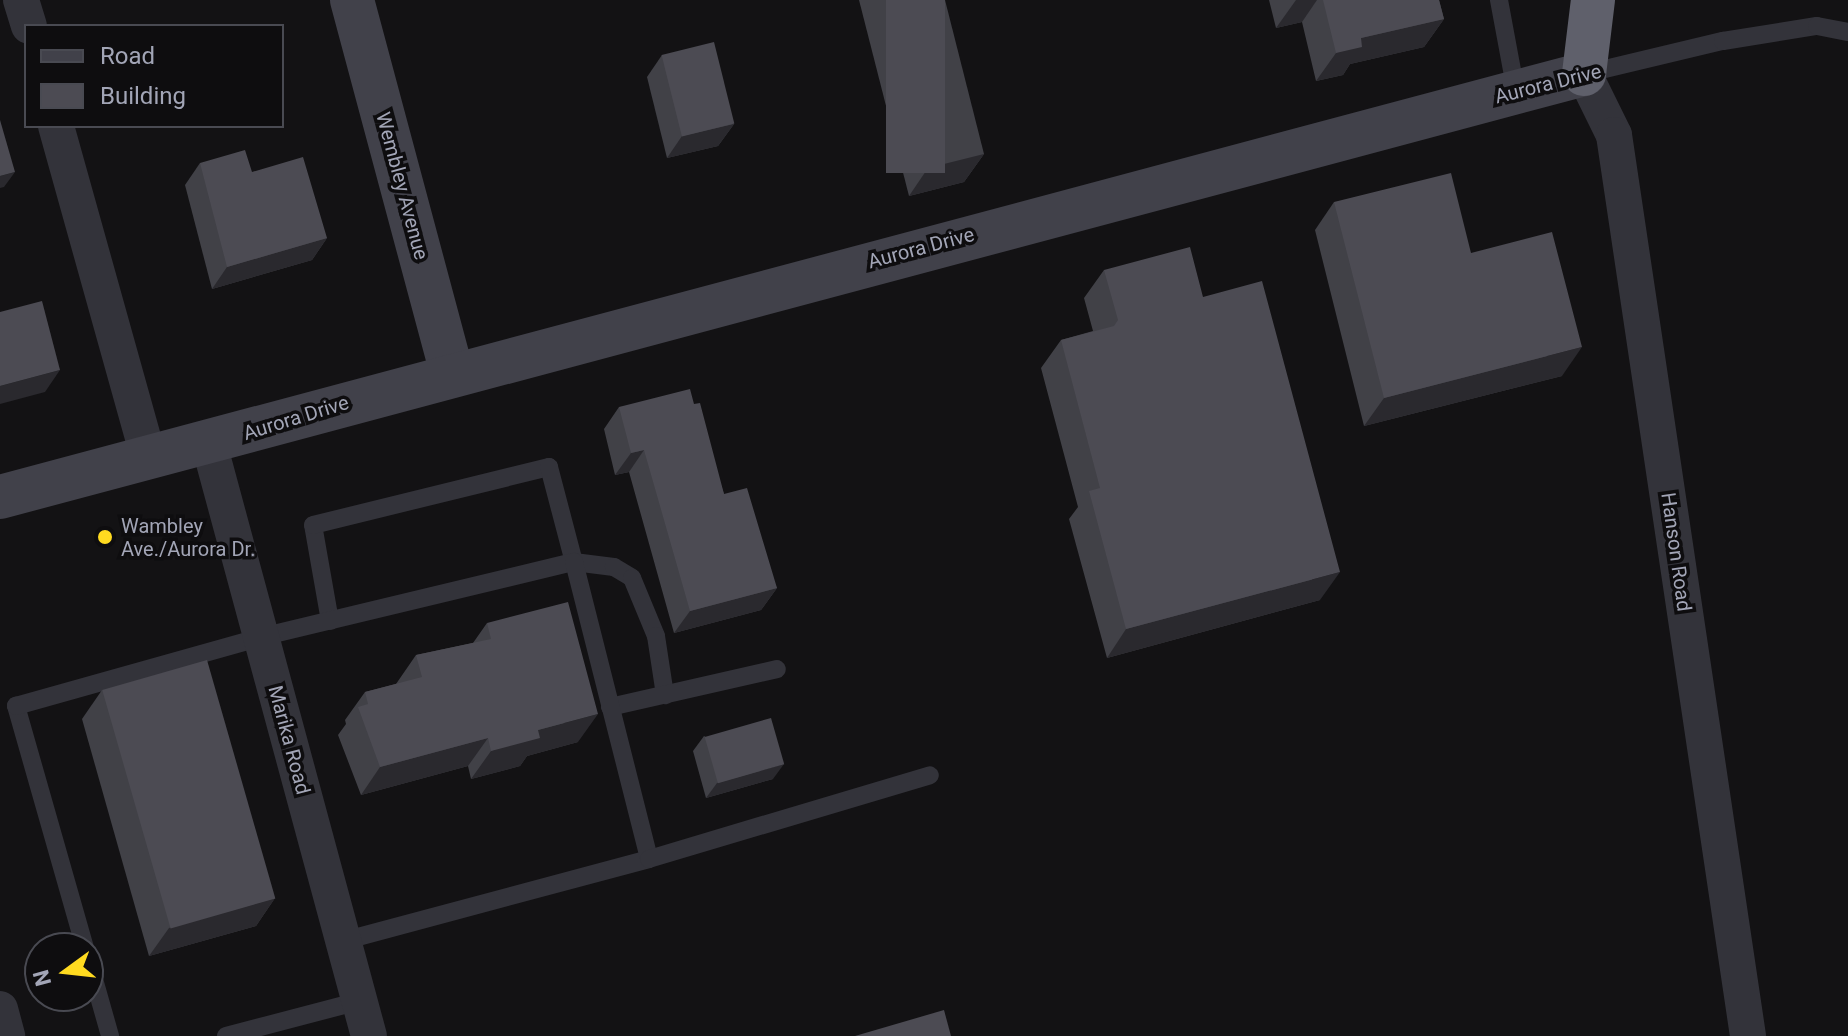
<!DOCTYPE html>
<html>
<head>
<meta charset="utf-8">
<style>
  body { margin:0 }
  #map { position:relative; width:1848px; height:1036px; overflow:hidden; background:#131214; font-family:Roboto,sans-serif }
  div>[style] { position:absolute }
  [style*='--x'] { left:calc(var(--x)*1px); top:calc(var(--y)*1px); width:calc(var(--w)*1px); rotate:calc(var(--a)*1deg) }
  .lane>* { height:18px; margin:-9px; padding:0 9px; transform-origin:9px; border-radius:9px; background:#33333a }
  .street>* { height:36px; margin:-18px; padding:0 18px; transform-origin:18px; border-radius:18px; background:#33333a }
  .secondary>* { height:44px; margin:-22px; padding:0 22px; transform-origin:22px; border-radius:22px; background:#41414a }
  .highway>* { height:44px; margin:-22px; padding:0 22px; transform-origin:22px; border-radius:22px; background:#5f606b }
  .wall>* { inset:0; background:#414147 }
  .shaded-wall>* { inset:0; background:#2a292e }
  .building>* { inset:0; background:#4c4b53; transform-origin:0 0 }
  .dots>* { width:22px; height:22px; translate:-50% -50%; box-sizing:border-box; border:4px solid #0e0d0f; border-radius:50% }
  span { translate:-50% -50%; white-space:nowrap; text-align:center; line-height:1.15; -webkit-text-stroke:7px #0e0d0f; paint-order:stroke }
  .street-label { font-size:20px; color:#a2a5b6 }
  .poi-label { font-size:20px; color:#a2a5b6 }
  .left { translate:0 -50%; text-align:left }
  .legend { position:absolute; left:24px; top:24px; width:260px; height:104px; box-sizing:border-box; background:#0e0d0f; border:2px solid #494a52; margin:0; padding:10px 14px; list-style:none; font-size:24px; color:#a2a5b6 }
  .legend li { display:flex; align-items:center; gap:16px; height:40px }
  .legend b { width:40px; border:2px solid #494a52 }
  .north { position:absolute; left:24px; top:932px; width:80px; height:80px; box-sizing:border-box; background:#0e0d0f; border:2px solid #494a52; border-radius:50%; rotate:255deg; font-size:22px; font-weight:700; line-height:32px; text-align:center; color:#a2a5b6 }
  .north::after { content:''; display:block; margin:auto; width:28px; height:36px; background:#ffda20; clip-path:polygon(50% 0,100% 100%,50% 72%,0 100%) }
</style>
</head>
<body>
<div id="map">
  <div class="lane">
    <div style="--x:1499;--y:0;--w:94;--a:79.5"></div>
    <div style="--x:1584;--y:74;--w:143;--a:-13.4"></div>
    <div style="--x:1723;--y:41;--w:95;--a:-9.1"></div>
    <div style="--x:1817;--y:26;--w:32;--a:11"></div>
    <div style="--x:330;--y:621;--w:97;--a:-100"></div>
    <div style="--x:313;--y:525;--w:243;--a:-13.8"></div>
    <div style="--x:549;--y:467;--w:98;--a:75.3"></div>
    <div style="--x:574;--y:562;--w:40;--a:7.1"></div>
    <div style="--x:614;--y:567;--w:21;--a:31"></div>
    <div style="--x:632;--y:578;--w:63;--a:67.5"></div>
    <div style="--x:656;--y:636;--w:60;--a:81.3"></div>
    <div style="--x:610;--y:707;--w:171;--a:-12.8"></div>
    <div style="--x:343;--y:941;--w:317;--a:-15"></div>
    <div style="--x:85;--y:948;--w:252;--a:-105.9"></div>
    <div style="--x:16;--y:706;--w:255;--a:-15.7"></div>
    <div style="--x:261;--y:637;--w:322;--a:-13.5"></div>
    <div style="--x:574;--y:562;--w:306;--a:75.8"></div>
    <div style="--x:649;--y:859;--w:293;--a:-16.6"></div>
    <div style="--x:88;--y:958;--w:81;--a:74.2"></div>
    <div style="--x:226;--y:1036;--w:138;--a:-14.7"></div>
  </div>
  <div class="street">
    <div style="--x:21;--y:0;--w:27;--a:73"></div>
    <div style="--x:1584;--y:74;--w:68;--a:63.8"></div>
    <div style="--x:1614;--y:135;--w:911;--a:81.54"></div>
    <div style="--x:56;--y:126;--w:343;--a:74.4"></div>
    <div style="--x:209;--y:444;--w:613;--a:74.88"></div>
    <div style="--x:0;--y:1009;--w:28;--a:75"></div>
  </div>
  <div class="secondary">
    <div style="--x:352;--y:0;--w:385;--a:75"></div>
    <div style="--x:0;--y:497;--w:1640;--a:-14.95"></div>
  </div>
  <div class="highway">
    <div style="--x:1584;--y:74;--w:75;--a:-83.1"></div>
  </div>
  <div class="wall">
    <div style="clip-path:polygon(859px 0,945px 0,984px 154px,964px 182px,909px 196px)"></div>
    <div style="clip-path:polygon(1269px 0,1439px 0,1444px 19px,1424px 47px,1350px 64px,1343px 75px,1316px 81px,1302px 22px,1276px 28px)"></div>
    <div style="clip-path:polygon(662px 55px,734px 124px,718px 146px,667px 158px,647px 77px)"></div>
    <div style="clip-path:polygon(200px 163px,252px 172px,327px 238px,312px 260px,212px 289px,185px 185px)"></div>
    <div style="clip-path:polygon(1334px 202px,1471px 253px,1562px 376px,1364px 426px,1315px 230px)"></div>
    <div style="clip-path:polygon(1104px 270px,1203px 297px,1320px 600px,1107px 658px,1069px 519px,1078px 507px,1041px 368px,1061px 340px,1093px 331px,1084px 298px)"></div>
    <div style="clip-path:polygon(694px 404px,724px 494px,777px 588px,761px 610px,674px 633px,629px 472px,615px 475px,604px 429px,619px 407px)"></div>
    <div style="clip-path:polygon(487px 623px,578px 742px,527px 756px,520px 766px,471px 779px,468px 766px,361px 795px,338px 735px,346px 724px,345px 720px,365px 692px,396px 684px,416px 655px,473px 643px)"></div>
    <div style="clip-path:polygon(102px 690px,275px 898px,256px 926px,149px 956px,82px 719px)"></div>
    <div style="clip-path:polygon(704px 736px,773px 779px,706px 798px,693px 751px)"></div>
  </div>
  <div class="shaded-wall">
    <div style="clip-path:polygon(1296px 0,1317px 0,1302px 22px,1276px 28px)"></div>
    <div style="clip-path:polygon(1444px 19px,1424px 47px,1350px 64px,1343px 75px,1316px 81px,1336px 53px,1361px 38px)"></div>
    <div style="clip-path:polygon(734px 124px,718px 146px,667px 158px,682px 136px)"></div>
    <div style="clip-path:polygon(984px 154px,964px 182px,909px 196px,928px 168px)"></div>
    <div style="clip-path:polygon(15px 172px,4px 187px,0 188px,0 176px)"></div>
    <div style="clip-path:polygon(327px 238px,312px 260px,212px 289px,227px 267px)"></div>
    <div style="clip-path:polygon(1582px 347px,1562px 376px,1364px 426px,1384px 398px)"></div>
    <div style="clip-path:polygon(60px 370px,45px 392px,0 404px,0 386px)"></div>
    <div style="clip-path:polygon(644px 450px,629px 472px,615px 475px,631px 453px)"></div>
    <div style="clip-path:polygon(1340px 572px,1320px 600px,1107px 658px,1126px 629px)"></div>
    <div style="clip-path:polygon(777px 588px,761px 610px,674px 633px,690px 611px)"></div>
    <div style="clip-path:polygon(598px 714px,578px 742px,527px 756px,520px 766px,471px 779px,491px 751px,538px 730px)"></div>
    <div style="clip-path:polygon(488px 738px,468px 766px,361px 795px,380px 767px)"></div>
    <div style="clip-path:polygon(784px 764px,773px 779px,706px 798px,717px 783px)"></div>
    <div style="clip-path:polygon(275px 898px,256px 926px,149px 956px,169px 928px)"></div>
  </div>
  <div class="building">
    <div style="left:886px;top:0;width:59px;height:173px"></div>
    <div style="clip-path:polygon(1323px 0,1439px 0,1444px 19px,1361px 38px,1362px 47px,1336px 53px)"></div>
    <div style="left:714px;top:42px;width:84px;height:54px;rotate:76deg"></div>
    <div style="clip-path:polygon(0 120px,15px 172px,0 176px)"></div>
    <div style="clip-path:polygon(245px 150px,252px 172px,303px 157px,327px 238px,227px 267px,200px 163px)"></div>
    <div style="clip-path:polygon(1451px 173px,1471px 253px,1552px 232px,1582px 347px,1384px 398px,1334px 202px)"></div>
    <div style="clip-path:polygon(1190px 247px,1203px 297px,1262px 281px,1340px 572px,1126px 629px,1089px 491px,1100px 488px,1061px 340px,1114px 326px,1118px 320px,1104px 270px)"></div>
    <div style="clip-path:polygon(42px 301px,60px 370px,0 386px,0 312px)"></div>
    <div style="clip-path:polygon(690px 389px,694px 404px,700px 403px,724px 494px,747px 488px,777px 588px,690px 611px,644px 450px,631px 453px,619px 407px)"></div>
    <div style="clip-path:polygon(568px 602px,598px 714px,538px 730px,540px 738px,491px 751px,488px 738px,380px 767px,358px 707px,368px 704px,365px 692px,422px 677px,416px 655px,491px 639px,487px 623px)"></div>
    <div style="left:207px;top:660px;width:248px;height:109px;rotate:74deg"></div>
    <div style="left:771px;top:718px;width:48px;height:69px;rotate:74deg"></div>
    <div style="clip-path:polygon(944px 1010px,951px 1036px,855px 1036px)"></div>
  </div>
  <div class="dots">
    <div style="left:105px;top:537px;background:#ffda20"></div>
  </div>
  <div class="street-label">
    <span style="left:1548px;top:84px;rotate:-14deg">Aurora Drive</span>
    <span style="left:402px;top:186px;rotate:75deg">Wembley Avenue</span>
    <span style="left:921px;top:248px;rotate:-15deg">Aurora Drive</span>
    <span style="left:296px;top:418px;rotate:-17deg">Aurora Drive</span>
    <span style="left:1676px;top:552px;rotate:82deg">Hanson Road</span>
    <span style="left:289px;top:740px;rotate:75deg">Marika Road</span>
  </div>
  <div class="poi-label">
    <span class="left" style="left:121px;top:538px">Wambley<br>Ave./Aurora Dr.</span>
  </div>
  <ul class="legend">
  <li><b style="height:10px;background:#41414a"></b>Road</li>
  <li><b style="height:22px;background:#4c4b53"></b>Building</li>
  </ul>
  <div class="north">N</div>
</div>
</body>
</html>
